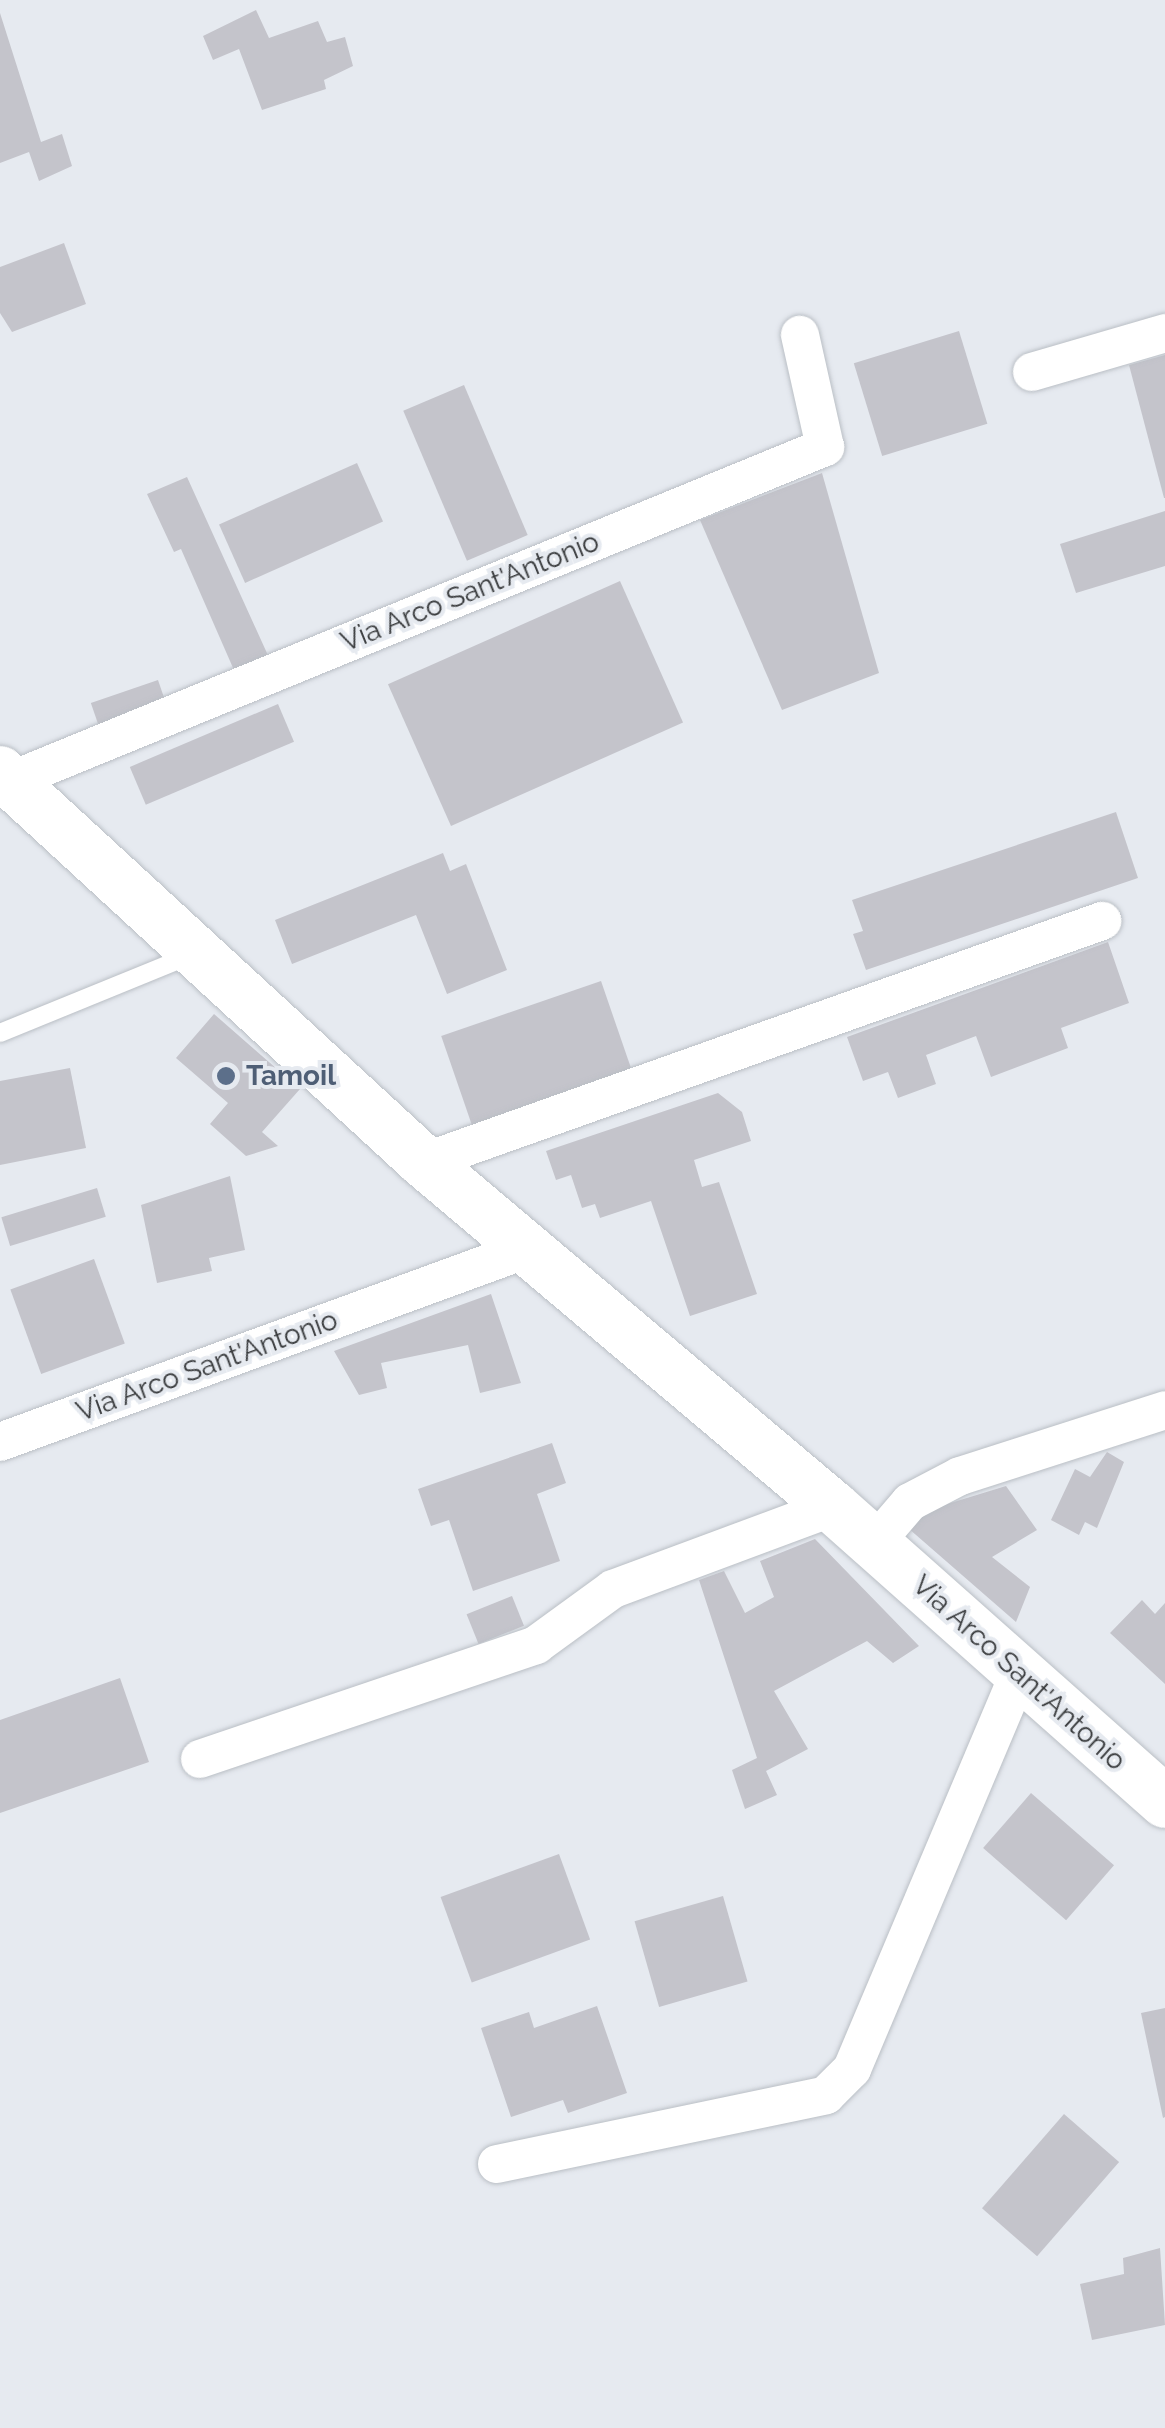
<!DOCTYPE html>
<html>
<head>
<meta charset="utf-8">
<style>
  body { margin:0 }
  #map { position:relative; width:1165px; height:2428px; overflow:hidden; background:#e6eaf0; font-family:Raleway,sans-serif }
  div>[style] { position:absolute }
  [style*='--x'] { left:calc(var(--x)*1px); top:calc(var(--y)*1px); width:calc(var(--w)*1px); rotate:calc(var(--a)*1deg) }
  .building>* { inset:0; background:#c4c4cb; transform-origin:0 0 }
  .roads { filter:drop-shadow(0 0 2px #babfc5) drop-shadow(0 0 2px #babfc5) }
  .lane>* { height:18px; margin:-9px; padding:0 9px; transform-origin:9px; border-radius:9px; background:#fff }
  .street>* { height:38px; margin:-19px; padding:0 19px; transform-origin:19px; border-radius:19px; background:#fff }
  .secondary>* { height:52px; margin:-26px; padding:0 26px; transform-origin:26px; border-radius:26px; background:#fff }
  .dots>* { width:28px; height:28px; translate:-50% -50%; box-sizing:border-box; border:5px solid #e6eaf0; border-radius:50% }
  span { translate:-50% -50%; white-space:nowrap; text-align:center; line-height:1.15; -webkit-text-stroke:8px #e6eaf0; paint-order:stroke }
  .street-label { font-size:28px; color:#393b3d }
  .service-label { font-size:28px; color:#4e5e75; font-weight:700 }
  .left { translate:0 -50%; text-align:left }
</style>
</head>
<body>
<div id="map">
  <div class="building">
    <div style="clip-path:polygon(256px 10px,269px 38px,318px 21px,327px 42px,345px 37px,353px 66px,324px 80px,326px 89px,262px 110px,239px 49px,213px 60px,203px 36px)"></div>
    <div style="clip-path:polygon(0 13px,41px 142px,62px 134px,72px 166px,39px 181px,29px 152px,0 163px)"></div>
    <div style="clip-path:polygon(64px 243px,86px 304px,12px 332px,0 313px,0 267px)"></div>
    <div style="left:959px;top:331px;width:97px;height:110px;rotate:73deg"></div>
    <div style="clip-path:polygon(1165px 355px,1165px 498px,1164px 498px,1129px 365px)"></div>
    <div style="left:464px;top:385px;width:163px;height:66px;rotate:67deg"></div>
    <div style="left:357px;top:463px;width:64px;height:151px;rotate:66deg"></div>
    <div style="clip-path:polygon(822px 473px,879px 673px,782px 710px,700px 520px)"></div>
    <div style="clip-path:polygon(187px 477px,271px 662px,237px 677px,181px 549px,174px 552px,147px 494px)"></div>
    <div style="clip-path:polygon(1165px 511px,1165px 566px,1076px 593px,1060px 544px)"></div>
    <div style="left:620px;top:581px;width:155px;height:254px;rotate:66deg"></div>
    <div style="left:158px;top:680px;width:24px;height:71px;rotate:71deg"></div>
    <div style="left:278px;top:704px;width:41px;height:161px;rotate:67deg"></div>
    <div style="clip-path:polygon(1116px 812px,1138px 878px,866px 970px,853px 934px,863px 931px,852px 900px)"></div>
    <div style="clip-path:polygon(443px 853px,450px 871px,466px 864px,507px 970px,447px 994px,416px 915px,292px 964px,275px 920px)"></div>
    <div style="clip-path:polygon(1108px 942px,1129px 1003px,1061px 1028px,1068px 1048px,991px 1077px,976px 1036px,926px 1055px,936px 1084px,898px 1098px,888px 1072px,863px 1081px,847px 1037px)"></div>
    <div style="left:601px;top:981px;width:95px;height:169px;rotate:71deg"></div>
    <div style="clip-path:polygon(214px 1014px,300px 1089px,262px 1132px,278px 1146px,246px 1156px,210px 1124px,228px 1103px,176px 1058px)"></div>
    <div style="clip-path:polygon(70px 1068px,86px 1148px,0 1165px,0 1081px)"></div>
    <div style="clip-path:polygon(718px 1093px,742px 1112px,751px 1141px,694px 1160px,702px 1187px,719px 1182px,757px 1294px,690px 1316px,651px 1201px,600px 1218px,595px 1204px,582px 1208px,571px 1175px,556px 1180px,546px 1151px)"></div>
    <div style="clip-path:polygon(230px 1176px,245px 1250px,209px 1258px,212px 1271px,157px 1283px,141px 1205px)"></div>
    <div style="left:97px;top:1188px;width:30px;height:100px;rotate:73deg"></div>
    <div style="left:94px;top:1259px;width:90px;height:89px;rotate:70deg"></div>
    <div style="clip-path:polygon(491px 1294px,521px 1383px,480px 1393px,468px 1345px,381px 1363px,387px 1388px,359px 1395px,334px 1351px)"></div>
    <div style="clip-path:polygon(552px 1443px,566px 1483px,537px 1494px,560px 1561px,473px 1591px,449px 1520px,431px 1526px,418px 1489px)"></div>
    <div style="clip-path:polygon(1107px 1452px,1124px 1462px,1097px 1528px,1085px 1522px,1079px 1535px,1051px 1520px,1075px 1469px,1090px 1477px)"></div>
    <div style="clip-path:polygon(1006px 1486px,1037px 1530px,992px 1557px,1030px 1587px,1016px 1622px,908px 1528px,931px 1509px)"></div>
    <div style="clip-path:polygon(815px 1539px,919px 1646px,893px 1663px,867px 1641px,774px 1691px,808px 1749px,766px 1771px,777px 1795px,745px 1809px,732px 1770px,757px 1758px,699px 1580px,724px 1571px,745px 1613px,774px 1597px,760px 1561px)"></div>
    <div style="left:512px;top:1596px;width:32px;height:49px;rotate:68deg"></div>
    <div style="clip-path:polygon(1142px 1600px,1155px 1614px,1165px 1603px,1165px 1684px,1110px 1633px)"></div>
    <div style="clip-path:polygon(120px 1678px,149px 1762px,0 1813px,0 1720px)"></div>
    <div style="left:1031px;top:1793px;width:110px;height:73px;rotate:41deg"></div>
    <div style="left:559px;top:1854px;width:91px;height:126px;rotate:70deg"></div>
    <div style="left:723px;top:1896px;width:89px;height:92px;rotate:74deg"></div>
    <div style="clip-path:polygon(597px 2006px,627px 2093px,568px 2113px,563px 2100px,511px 2117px,481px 2028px,529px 2012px,534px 2028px)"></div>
    <div style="clip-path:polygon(1165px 2008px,1165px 2117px,1163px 2118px,1141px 2013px)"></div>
    <div style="left:1064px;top:2114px;width:73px;height:125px;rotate:41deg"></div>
    <div style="clip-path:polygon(1160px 2248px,1165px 2325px,1092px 2340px,1080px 2284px,1124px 2274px,1123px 2258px)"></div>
  </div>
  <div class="roads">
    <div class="lane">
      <div style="--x:0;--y:1033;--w:204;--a:-22.2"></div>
    </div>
    <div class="street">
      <div style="--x:1032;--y:372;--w:139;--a:-16.3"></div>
      <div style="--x:10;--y:781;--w:881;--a:-22.28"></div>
      <div style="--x:825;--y:447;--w:115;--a:-102.6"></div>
      <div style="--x:424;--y:1162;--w:720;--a:-19.57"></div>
      <div style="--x:0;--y:1442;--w:561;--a:-20.11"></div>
      <div style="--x:874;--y:1544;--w:55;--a:-49.4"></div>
      <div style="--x:910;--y:1502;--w:56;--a:-27.5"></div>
      <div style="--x:960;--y:1476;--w:215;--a:-17.8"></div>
      <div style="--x:200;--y:1759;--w:355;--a:-18.7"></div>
      <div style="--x:536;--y:1645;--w:95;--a:-36"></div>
      <div style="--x:613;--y:1589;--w:235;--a:-20.4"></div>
      <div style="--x:497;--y:2164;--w:336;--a:-11.8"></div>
      <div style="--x:826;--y:2095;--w:37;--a:-45"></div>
      <div style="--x:852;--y:2069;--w:430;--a:-67.1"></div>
    </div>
    <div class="secondary">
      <div style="--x:0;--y:772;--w:576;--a:42.61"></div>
      <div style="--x:424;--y:1162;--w:535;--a:40.15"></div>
      <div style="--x:833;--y:1507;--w:444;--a:41.6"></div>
    </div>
  </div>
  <div class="dots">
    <div style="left:226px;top:1076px;background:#5c6f8a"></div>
  </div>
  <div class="street-label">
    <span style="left:470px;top:592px;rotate:-22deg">Via Arco Sant'Antonio</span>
    <span style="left:207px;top:1366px;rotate:-20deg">Via Arco Sant'Antonio</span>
    <span style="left:1019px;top:1673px;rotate:42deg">Via Arco Sant'Antonio</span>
  </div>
  <div class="service-label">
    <span class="left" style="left:246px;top:1076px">Tamoil</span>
  </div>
</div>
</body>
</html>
